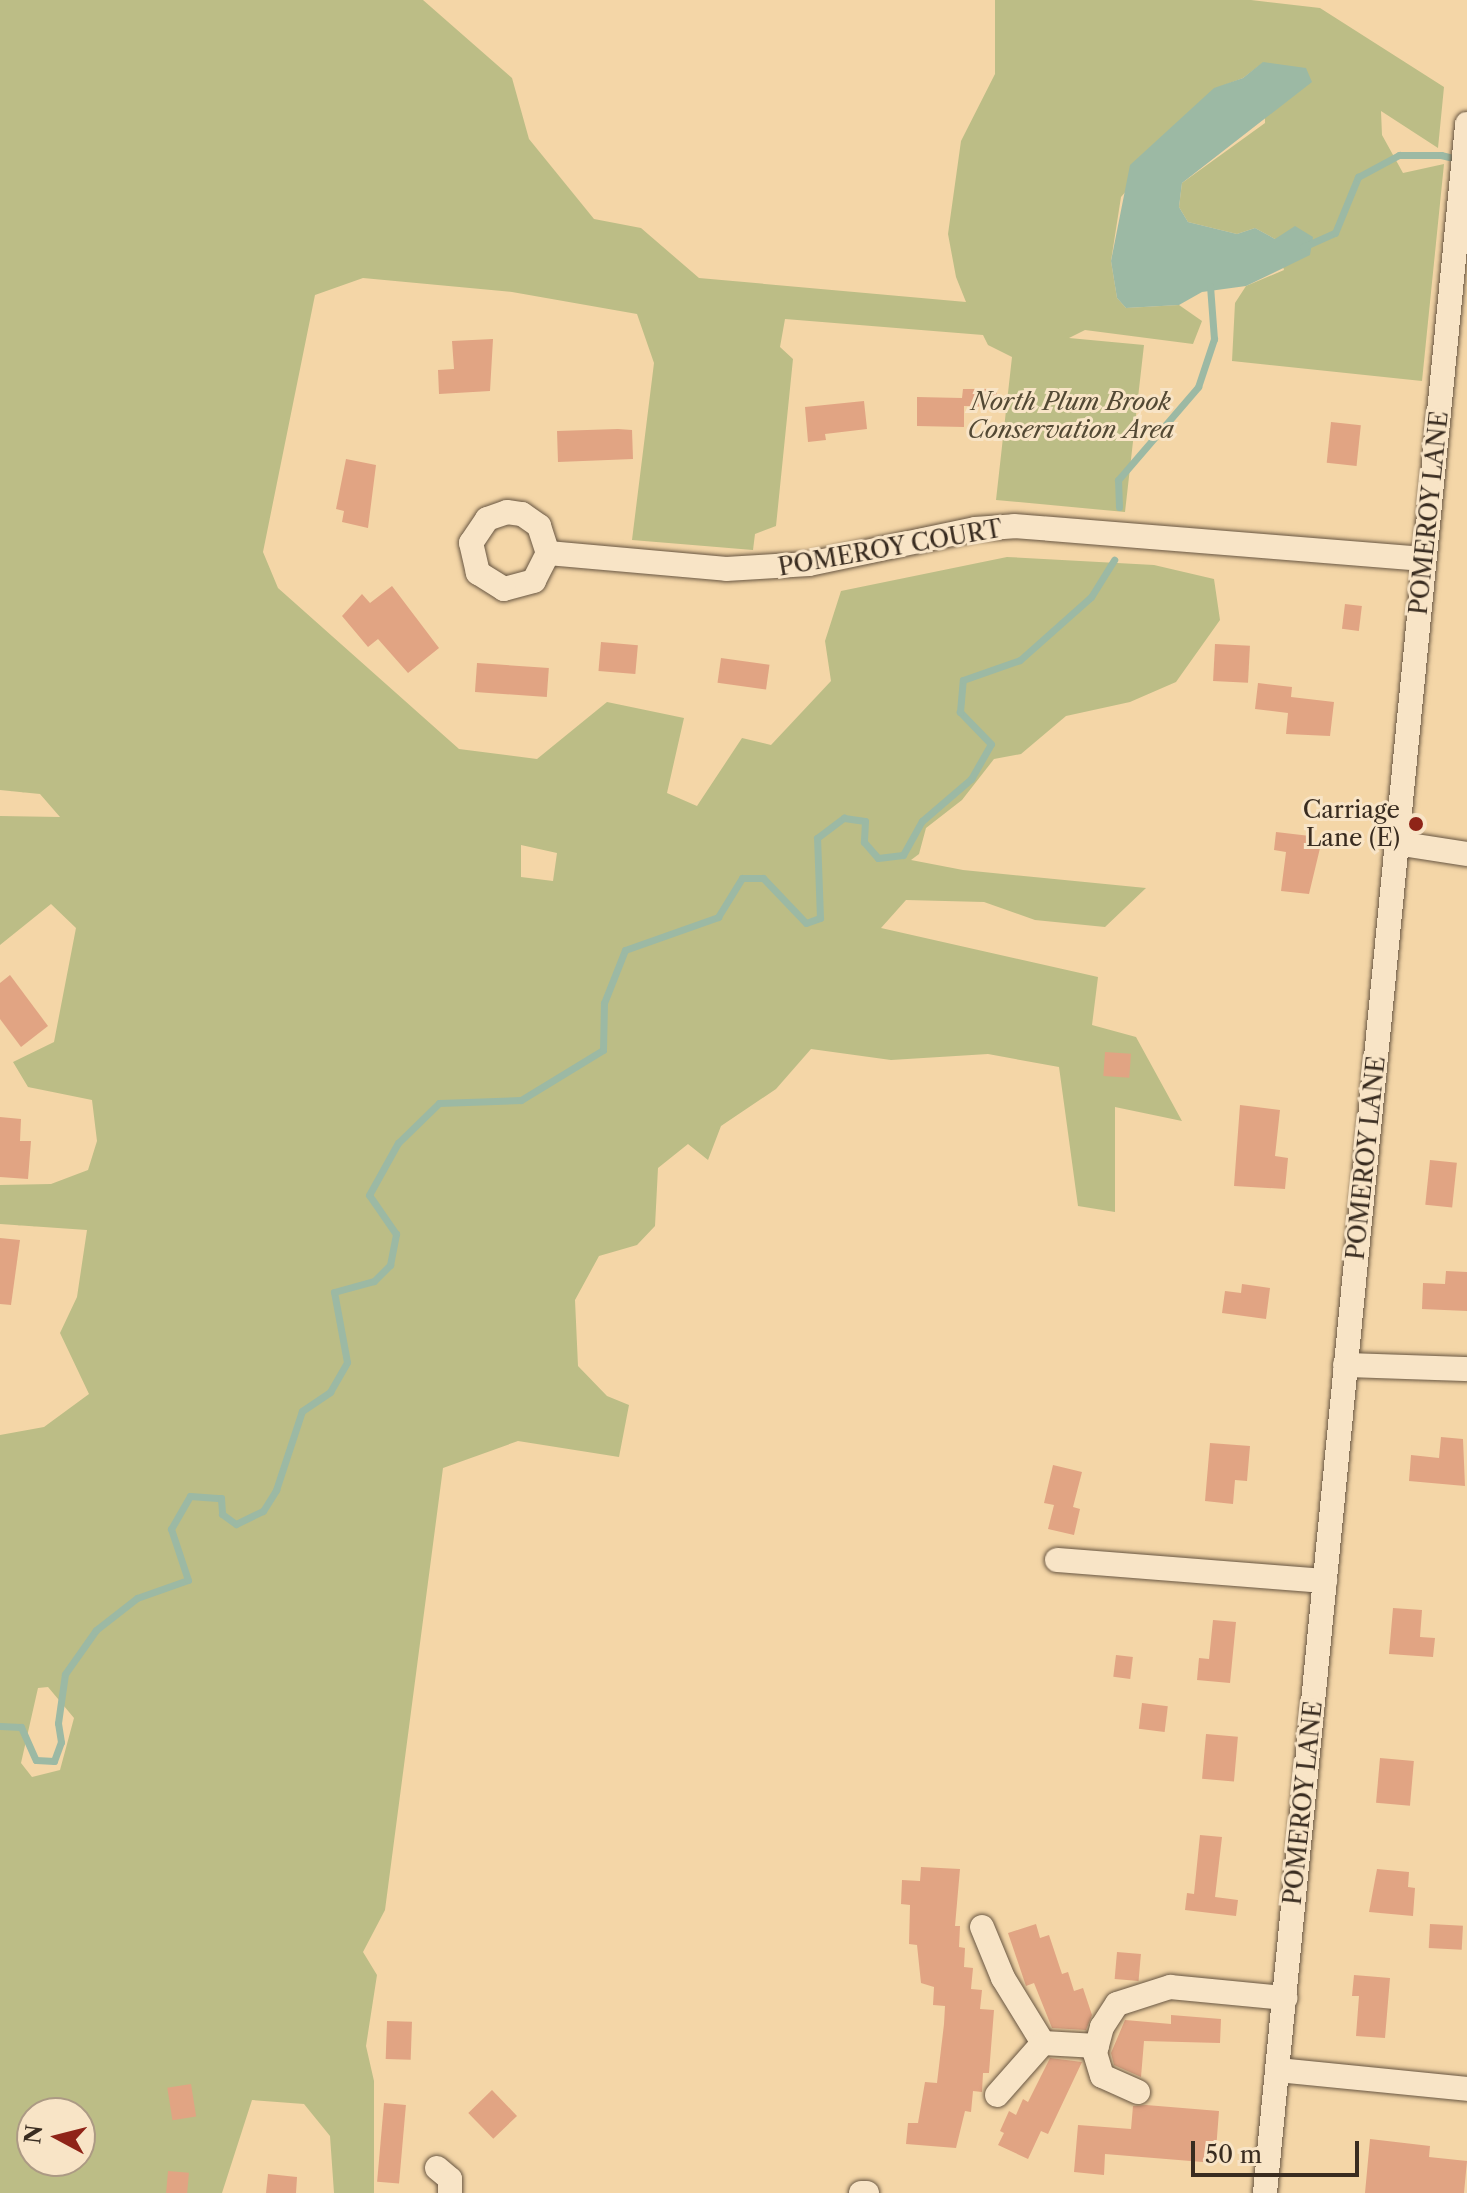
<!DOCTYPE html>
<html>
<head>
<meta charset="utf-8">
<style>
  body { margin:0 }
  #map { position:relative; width:1467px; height:2193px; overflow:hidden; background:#f4d6a7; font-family:"Libre Caslon Text",serif }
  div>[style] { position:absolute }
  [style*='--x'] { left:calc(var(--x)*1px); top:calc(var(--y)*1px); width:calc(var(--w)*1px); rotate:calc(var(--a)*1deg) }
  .green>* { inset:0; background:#bcbd86 }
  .water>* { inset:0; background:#9cb9a4 }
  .stream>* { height:7px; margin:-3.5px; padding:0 3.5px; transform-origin:3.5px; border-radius:3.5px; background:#9cb9a4 }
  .building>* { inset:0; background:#e1a483; transform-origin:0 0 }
  .roads { filter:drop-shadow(0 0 2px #685642) drop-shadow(0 0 2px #685642) }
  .minor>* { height:24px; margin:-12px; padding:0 12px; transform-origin:12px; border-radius:12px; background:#f8e4c6 }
  .dots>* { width:22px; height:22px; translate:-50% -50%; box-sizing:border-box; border:4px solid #f8e4c6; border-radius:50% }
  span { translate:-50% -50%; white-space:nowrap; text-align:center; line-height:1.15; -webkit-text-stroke:6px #f8e4c6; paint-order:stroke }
  .park-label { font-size:24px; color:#534934; font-style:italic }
  .street-label { font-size:24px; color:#392c20 }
  .poi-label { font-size:24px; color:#392c20 }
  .right { translate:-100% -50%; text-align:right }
  .north { position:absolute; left:16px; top:2097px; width:80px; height:80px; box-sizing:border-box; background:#f8e4c6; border:2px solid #ac9a84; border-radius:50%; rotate:277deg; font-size:22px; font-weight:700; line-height:32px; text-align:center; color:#392c20 }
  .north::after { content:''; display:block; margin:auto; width:28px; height:36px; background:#8f2418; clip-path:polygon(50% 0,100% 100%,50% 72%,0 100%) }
  .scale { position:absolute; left:1191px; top:2141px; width:168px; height:36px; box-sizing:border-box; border:4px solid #392c20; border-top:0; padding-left:10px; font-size:24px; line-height:28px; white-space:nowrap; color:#392c20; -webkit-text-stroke:6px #f8e4c6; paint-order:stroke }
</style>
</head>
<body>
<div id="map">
  <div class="green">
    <div style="clip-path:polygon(evenodd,0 0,423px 0,512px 78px,529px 139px,594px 219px,641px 228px,699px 278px,966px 302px,956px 277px,948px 234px,961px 141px,995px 74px,995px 0,1251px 0,1320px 8px,1444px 87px,1438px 148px,1381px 111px,1382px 135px,1403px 173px,1444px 164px,1422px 381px,1232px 361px,1235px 303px,1246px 286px,1284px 270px,1275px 239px,1255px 228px,1237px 234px,1188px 222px,1179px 207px,1182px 183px,1265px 123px,1264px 62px,1243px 78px,1214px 89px,1121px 197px,1111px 261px,1117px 298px,1126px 308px,1179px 305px,1202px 321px,1193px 344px,1085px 330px,1069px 338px,1144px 345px,1125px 512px,996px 500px,1012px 357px,988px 345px,983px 335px,785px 319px,780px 347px,793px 359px,776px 526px,755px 534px,753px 550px,632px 540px,654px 363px,637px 314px,512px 292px,363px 278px,315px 295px,263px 552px,278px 588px,459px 749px,537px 759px,607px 702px,684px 718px,667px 793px,697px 806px,742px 738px,771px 745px,831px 681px,825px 641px,841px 591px,1007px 557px,1154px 565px,1214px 579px,1220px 620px,1176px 682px,1130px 702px,1066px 716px,1021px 754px,994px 759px,962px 800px,926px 828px,919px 854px,911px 860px,963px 870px,1146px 888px,1105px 927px,1035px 920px,984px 902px,906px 900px,881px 928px,1098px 977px,1092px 1025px,1136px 1037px,1182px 1121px,1115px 1107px,1115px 1212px,1078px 1206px,1059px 1067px,988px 1054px,891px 1060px,811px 1049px,776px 1089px,721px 1126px,708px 1160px,688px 1144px,658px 1168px,655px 1226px,637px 1245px,599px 1256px,575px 1300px,578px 1366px,607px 1396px,629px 1405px,619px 1457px,518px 1441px,443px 1468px,385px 1910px,363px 1952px,377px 1975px,366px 2046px,374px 2081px,374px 2193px,334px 2193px,330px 2136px,304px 2104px,252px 2100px,222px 2193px,0 2193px,0 1435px,44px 1427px,89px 1394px,60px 1333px,77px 1297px,87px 1230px,0 1224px,0 1185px,51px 1184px,88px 1170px,97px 1141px,92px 1100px,28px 1087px,13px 1062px,54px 1042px,76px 928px,51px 904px,0 945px,0 816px,60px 817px,40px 794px,0 790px,0 0,521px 845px,557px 853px,553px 881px,521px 877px,521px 845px,0 0,48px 1687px,74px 1718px,60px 1770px,32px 1777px,21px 1763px,38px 1688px,48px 1687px,0 0,32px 2113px,80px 2113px,80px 2161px,32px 2161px,32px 2113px)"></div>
  </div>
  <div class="water">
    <div style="clip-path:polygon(1263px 62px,1306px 68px,1312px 82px,1182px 183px,1179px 207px,1188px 222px,1237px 234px,1255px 228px,1275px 239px,1295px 226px,1313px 237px,1310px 255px,1246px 286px,1202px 292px,1179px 305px,1126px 308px,1117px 298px,1111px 261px,1130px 165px,1214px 88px,1243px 78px)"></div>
  </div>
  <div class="stream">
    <div style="--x:1303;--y:247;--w:35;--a:-24"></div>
    <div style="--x:1335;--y:233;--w:61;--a:-67.7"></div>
    <div style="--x:1358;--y:177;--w:47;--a:-28.2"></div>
    <div style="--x:1399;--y:155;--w:42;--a:0"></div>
    <div style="--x:1441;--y:155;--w:21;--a:14"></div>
    <div style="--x:1119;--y:507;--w:27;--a:-92"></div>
    <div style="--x:1118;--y:480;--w:123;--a:-49.3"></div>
    <div style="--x:1198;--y:387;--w:51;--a:-71.6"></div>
    <div style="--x:1214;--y:339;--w:53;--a:-94.3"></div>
    <div style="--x:0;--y:1726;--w:21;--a:3"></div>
    <div style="--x:21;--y:1727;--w:36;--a:66"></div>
    <div style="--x:36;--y:1760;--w:18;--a:3"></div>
    <div style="--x:54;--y:1761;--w:20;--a:-70"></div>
    <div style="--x:61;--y:1742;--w:19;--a:-99"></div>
    <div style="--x:58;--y:1723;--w:49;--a:-81.9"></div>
    <div style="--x:65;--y:1674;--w:54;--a:-54.8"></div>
    <div style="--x:96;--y:1630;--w:52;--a:-38"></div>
    <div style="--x:137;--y:1598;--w:54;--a:-19.4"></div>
    <div style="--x:188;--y:1580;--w:54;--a:-108.4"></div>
    <div style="--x:171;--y:1529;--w:38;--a:-60"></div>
    <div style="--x:190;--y:1496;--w:31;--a:4"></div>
    <div style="--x:221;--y:1498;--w:16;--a:86"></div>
    <div style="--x:222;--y:1514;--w:17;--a:36"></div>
    <div style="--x:236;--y:1524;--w:30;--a:-26"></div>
    <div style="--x:263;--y:1511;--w:25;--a:-58"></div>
    <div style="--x:276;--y:1490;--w:83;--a:-71.8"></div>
    <div style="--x:302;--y:1411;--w:34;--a:-34"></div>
    <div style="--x:330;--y:1392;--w:34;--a:-60"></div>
    <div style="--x:347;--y:1362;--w:71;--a:-100.5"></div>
    <div style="--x:334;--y:1292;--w:41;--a:-15.4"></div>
    <div style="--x:374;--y:1281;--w:23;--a:-45"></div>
    <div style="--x:390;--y:1265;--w:32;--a:-79"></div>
    <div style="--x:396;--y:1234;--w:47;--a:-124.7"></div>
    <div style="--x:369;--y:1195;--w:60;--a:-60.9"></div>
    <div style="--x:398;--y:1143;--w:57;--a:-44.3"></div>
    <div style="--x:439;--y:1103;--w:82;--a:-2.1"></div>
    <div style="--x:521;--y:1100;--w:96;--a:-31.4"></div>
    <div style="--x:603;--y:1050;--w:47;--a:-88.8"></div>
    <div style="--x:604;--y:1003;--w:57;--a:-68.4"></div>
    <div style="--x:625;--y:950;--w:99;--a:-19.5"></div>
    <div style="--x:718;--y:917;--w:46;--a:-58.4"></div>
    <div style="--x:742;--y:878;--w:21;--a:0"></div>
    <div style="--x:763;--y:878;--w:62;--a:46.3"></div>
    <div style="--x:806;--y:923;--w:15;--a:-20"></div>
    <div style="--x:820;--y:918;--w:80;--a:-92.1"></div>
    <div style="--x:817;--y:838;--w:34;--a:-37"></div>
    <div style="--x:844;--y:818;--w:21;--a:8"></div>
    <div style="--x:865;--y:821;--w:21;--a:93"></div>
    <div style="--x:864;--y:842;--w:21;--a:49"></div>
    <div style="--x:878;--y:858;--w:25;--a:-7"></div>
    <div style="--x:903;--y:855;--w:39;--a:-61"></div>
    <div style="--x:922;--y:821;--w:65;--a:-40.6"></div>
    <div style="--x:971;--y:779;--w:40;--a:-60.3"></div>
    <div style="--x:991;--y:744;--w:45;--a:-134.1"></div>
    <div style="--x:960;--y:712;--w:32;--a:-85"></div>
    <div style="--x:963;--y:680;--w:60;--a:-19.3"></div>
    <div style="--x:1020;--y:660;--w:95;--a:-41.6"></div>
    <div style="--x:1091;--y:597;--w:44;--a:-58.1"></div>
  </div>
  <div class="building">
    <div style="clip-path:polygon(493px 339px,490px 391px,439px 394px,438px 370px,454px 369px,452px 341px)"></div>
    <div style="clip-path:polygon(963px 389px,997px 389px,997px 407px,964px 406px,964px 427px,917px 426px,917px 397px,962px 398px)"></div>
    <div style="clip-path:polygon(864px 401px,867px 429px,825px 434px,826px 440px,808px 442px,805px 407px)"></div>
    <div style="left:1331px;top:422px;width:30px;height:41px;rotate:6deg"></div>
    <div style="clip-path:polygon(618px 429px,632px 430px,633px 459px,558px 462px,557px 431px)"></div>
    <div style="clip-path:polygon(346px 459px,376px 465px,368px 528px,342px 522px,344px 511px,336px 509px)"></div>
    <div style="clip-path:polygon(392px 586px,439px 648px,408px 673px,378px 639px,368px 647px,342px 616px,362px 594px,370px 603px)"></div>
    <div style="left:1345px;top:604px;width:17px;height:25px;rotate:7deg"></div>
    <div style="left:601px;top:642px;width:37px;height:29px;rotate:5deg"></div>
    <div style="left:1215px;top:644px;width:35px;height:37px;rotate:3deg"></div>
    <div style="left:721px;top:658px;width:49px;height:25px;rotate:8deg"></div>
    <div style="left:477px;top:663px;width:72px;height:29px;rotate:4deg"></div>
    <div style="clip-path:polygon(1258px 683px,1292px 687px,1291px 697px,1334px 702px,1330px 736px,1286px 734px,1288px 713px,1255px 709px)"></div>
    <div style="clip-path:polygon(1276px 832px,1310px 836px,1309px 843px,1321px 844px,1309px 894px,1281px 891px,1286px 852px,1274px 850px)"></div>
    <div style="clip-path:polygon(10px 975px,48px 1026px,21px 1047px,0 1019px,0 983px)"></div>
    <div style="left:1105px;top:1052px;width:26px;height:24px;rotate:4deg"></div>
    <div style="clip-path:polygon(1240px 1105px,1280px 1110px,1275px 1156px,1288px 1158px,1285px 1189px,1234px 1186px)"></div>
    <div style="clip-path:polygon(0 1117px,21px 1119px,20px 1141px,31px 1141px,28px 1179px,0 1177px)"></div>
    <div style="left:1430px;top:1160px;width:27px;height:45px;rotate:6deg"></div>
    <div style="clip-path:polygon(0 1238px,20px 1240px,11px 1305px,0 1304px)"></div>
    <div style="clip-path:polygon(1446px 1271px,1467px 1272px,1467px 1311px,1422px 1309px,1423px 1283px,1445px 1284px)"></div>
    <div style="clip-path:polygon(1242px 1284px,1270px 1288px,1266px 1319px,1222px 1313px,1225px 1291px,1241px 1293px)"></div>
    <div style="clip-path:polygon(1441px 1437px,1463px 1439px,1465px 1486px,1409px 1481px,1411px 1455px,1439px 1458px)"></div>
    <div style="clip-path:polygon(1210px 1443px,1250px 1446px,1247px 1481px,1235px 1480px,1233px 1504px,1205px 1501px)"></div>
    <div style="clip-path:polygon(1053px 1465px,1082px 1472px,1073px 1507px,1080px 1509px,1074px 1535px,1048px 1529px,1054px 1505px,1044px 1503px)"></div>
    <div style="clip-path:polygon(1393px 1608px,1422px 1610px,1420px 1637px,1435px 1638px,1433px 1657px,1389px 1654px)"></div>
    <div style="clip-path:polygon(1213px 1620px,1236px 1622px,1230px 1683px,1197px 1680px,1199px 1658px,1209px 1659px)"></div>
    <div style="left:1116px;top:1655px;width:17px;height:22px;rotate:7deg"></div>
    <div style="left:1142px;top:1703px;width:26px;height:26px;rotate:7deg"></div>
    <div style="left:1206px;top:1734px;width:32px;height:45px;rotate:5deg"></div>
    <div style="left:1380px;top:1758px;width:34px;height:45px;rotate:5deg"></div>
    <div style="clip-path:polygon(1200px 1835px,1222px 1837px,1215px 1897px,1238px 1900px,1236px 1916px,1185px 1910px,1187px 1893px,1194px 1894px)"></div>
    <div style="clip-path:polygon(921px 1867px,960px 1869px,955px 1926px,960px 1926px,959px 1947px,965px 1948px,964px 1967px,973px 1968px,971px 1989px,982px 1990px,980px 2009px,994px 2010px,989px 2073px,983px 2073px,982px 2092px,973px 2091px,971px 2112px,965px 2111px,956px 2148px,906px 2144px,908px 2123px,918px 2123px,925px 2082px,937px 2083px,944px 2024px,945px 2006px,933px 2005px,934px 1987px,921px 1983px,917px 1945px,909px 1944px,910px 1905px,901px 1904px,902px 1880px,920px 1881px)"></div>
    <div style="clip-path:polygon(1377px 1869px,1409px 1872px,1408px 1887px,1415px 1888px,1413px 1916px,1369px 1912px)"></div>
    <div style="clip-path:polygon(1036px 1924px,1040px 1938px,1049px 1935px,1062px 1974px,1068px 1972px,1074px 1991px,1083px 1988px,1092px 2015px,1086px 2030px,1052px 2028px,1034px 1983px,1026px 1986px,1008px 1933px)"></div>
    <div style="left:1430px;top:1924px;width:33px;height:24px;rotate:3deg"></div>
    <div style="left:1117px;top:1952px;width:24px;height:27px;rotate:5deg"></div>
    <div style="clip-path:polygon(1354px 1975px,1390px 1978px,1385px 2038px,1356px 2036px,1359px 1996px,1352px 1996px)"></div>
    <div style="clip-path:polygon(1171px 2015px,1221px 2019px,1220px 2043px,1144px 2041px,1141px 2077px,1114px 2065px,1111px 2053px,1125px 2020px,1171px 2024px)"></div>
    <div style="left:387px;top:2021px;width:25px;height:38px;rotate:2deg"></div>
    <div style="clip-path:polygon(1050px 2058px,1082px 2062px,1048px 2134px,1041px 2131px,1028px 2159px,998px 2145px,1004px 2133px,1000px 2131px,1009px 2111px,1016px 2115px,1023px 2099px,1028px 2102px)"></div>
    <div style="left:191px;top:2084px;width:33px;height:24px;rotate:81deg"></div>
    <div style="left:492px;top:2090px;width:36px;height:33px;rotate:46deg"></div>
    <div style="left:384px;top:2103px;width:22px;height:79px;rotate:5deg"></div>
    <div style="clip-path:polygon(1146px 2105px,1219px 2111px,1215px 2163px,1105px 2154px,1104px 2175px,1074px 2172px,1078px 2125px,1131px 2129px,1133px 2106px)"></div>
    <div style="clip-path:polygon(1370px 2139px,1430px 2146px,1429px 2157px,1467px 2161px,1464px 2193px,1365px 2193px)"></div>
    <div style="left:168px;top:2171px;width:21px;height:22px;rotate:5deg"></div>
    <div style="clip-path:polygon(268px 2174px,297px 2177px,296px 2193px,266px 2193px)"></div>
  </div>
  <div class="roads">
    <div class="minor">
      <div style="--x:548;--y:553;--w:31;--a:117"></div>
      <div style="--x:534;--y:581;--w:31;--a:165"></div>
      <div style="--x:504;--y:589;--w:31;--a:-148"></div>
      <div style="--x:478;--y:573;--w:31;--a:-103"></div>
      <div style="--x:471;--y:543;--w:29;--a:-56"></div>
      <div style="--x:487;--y:519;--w:21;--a:-19"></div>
      <div style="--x:507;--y:512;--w:15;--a:8"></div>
      <div style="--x:522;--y:514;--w:21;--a:35"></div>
      <div style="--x:539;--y:526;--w:28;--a:72"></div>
      <div style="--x:548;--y:553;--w:179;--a:5.1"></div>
      <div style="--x:726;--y:569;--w:83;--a:-3.4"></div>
      <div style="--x:809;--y:564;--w:170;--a:-11.9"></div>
      <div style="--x:975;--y:529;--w:39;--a:-4"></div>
      <div style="--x:1014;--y:526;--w:411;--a:4.6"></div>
      <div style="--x:1396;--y:843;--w:72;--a:8.8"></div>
      <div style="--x:1345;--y:1365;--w:122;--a:1.9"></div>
      <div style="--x:1057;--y:1560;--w:269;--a:4.5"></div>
      <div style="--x:982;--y:1927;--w:55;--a:67.6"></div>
      <div style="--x:1003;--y:1978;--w:76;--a:58.4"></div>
      <div style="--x:1043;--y:2043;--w:54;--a:3.2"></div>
      <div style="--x:1278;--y:2070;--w:190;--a:5.7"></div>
      <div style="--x:1138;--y:2092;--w:39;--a:-156"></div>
      <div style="--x:1102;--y:2076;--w:24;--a:-107"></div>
      <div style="--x:1095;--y:2053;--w:27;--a:-75"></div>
      <div style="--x:1102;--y:2027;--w:27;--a:-57"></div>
      <div style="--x:1117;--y:2004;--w:56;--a:-17.8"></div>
      <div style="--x:1170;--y:1987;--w:116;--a:5.5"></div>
      <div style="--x:997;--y:2095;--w:69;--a:-48.5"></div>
      <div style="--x:437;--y:2168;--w:17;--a:40"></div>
      <div style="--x:450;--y:2179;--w:14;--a:90"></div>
      <div style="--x:861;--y:2193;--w:6;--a:0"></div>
      <div style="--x:1265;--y:2193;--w:2079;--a:-84.42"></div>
    </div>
  </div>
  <div class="dots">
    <div style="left:1416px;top:824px;background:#8f2418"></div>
  </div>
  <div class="park-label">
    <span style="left:1071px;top:416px">North Plum Brook<br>Conservation Area</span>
  </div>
  <div class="street-label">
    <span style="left:1429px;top:513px;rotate:-84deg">POMEROY LANE</span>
    <span style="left:890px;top:548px;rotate:-10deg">POMEROY COURT</span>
    <span style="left:1366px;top:1158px;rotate:-84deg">POMEROY LANE</span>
    <span style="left:1303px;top:1803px;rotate:-84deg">POMEROY LANE</span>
  </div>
  <div class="poi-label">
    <span class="right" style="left:1400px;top:824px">Carriage<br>Lane (E)</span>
  </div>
  <div class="north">N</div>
  <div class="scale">50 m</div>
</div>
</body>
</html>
